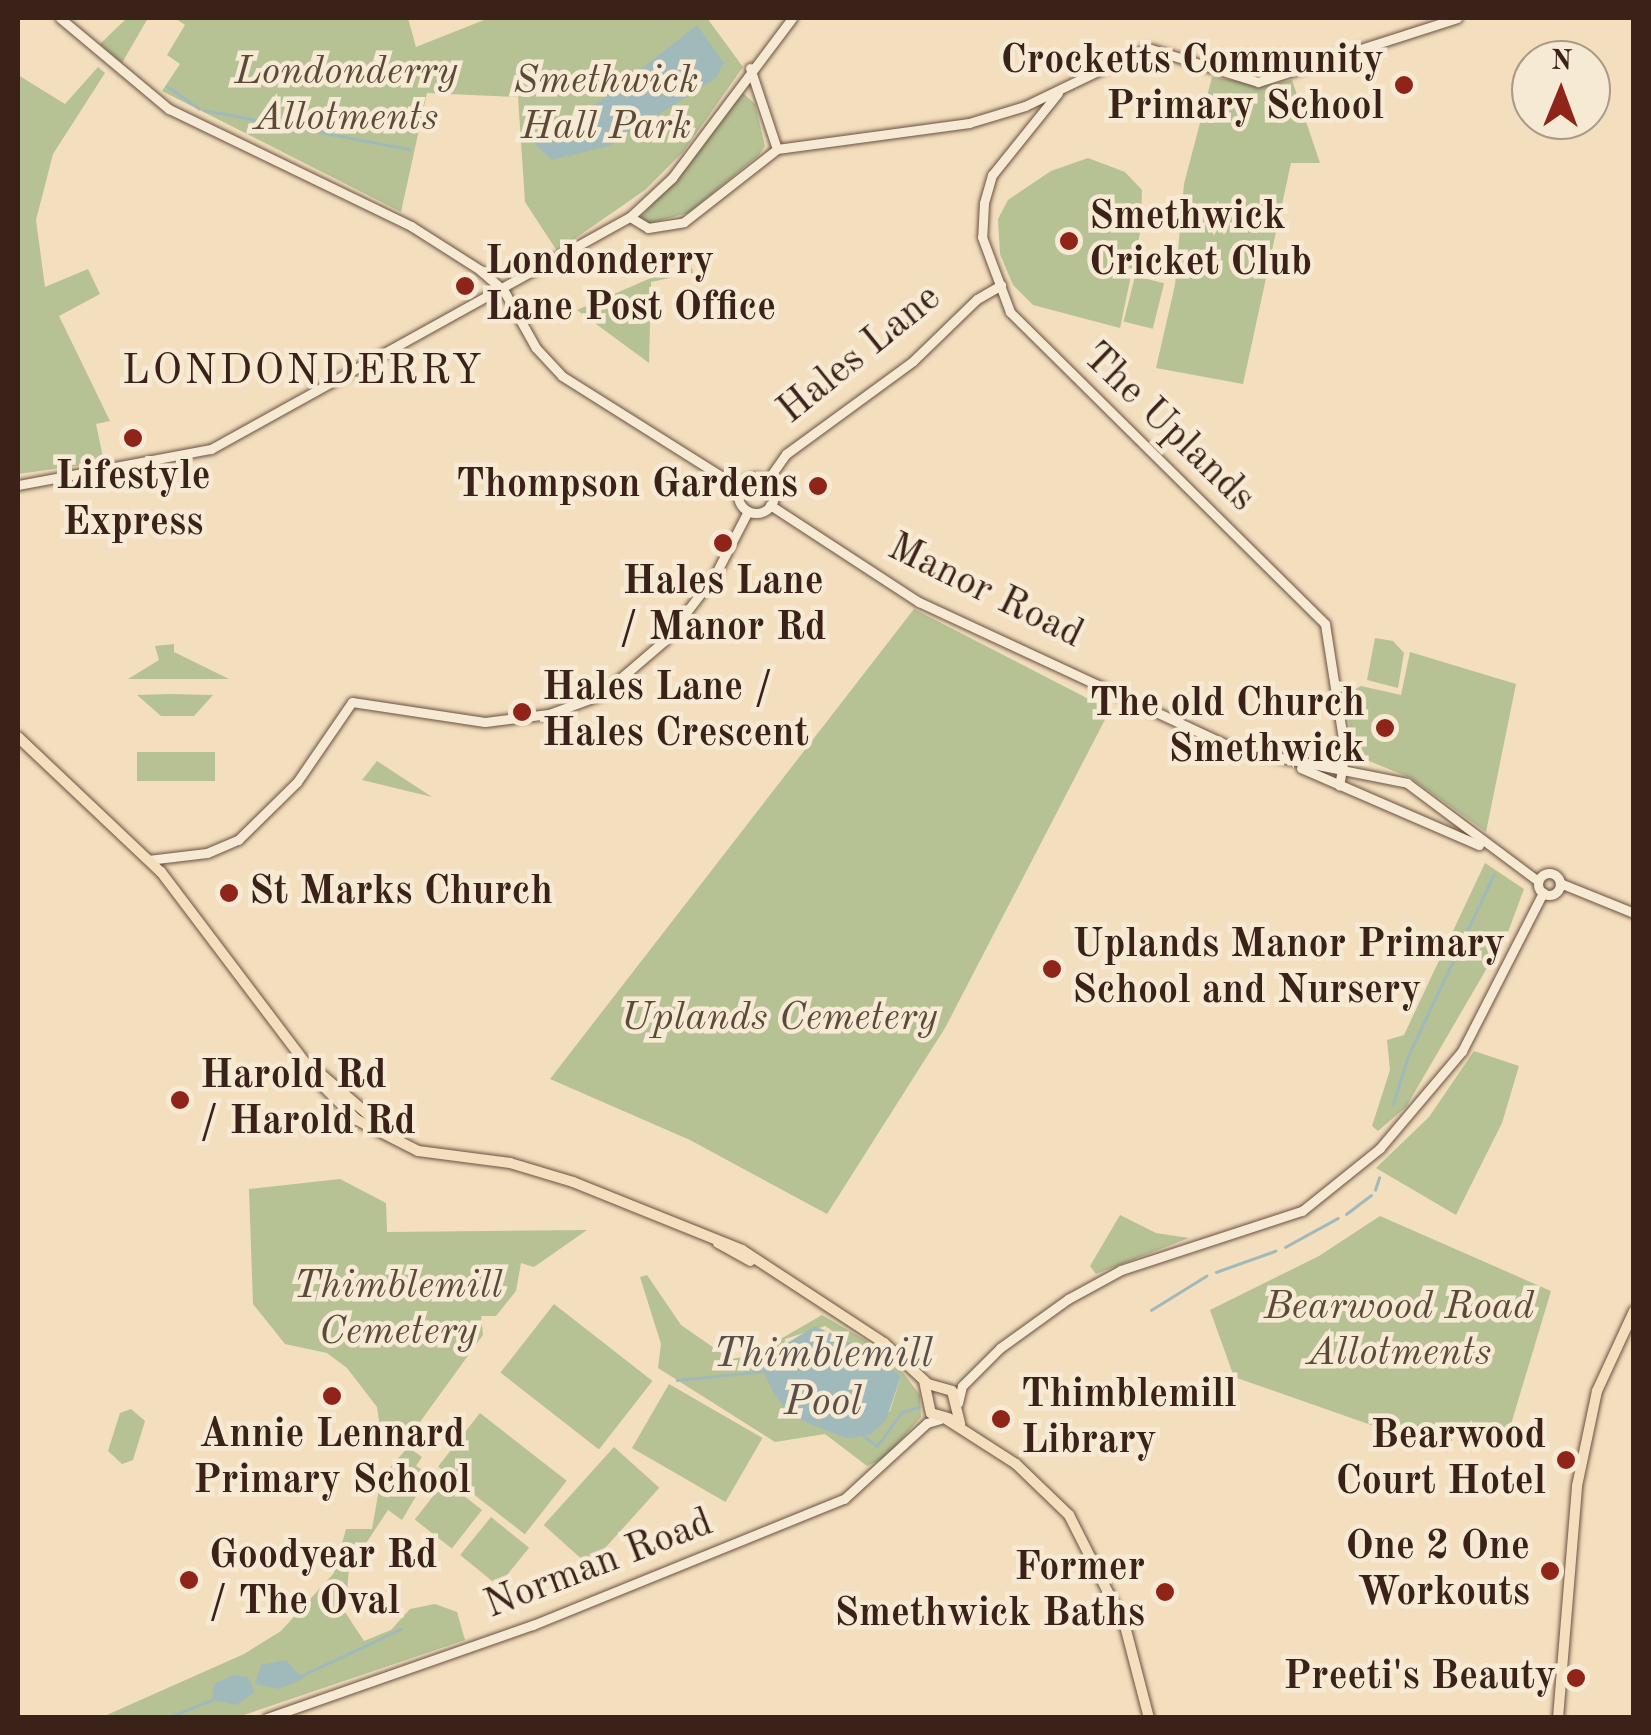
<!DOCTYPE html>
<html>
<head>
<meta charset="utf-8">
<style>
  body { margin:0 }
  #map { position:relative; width:1651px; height:1735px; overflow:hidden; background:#f3debd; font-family:"Old Standard TT",serif }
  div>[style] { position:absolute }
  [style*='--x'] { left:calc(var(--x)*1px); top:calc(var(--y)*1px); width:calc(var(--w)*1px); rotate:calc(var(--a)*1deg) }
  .green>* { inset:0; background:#b6c294; transform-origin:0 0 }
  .water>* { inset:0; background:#a0babb }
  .stream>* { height:2.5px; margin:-1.25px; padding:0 1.25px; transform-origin:1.25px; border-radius:1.25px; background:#a0babb }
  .roads { filter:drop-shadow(0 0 2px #695141) drop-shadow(0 0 2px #695141) }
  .minor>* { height:9px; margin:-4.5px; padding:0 4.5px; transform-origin:4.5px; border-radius:4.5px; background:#f7ead4 }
  .minor>.ring { margin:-4.5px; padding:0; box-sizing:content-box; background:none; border:9px solid #f7ead4; border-radius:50% }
  .major>* { height:10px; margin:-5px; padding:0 5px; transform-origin:5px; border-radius:5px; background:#f3debd }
  .dots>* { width:28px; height:28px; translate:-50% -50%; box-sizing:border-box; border:5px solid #f7ead4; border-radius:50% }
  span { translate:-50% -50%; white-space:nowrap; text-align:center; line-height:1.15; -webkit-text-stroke:9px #f7ead4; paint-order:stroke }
  .poi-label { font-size:40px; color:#3b2218; font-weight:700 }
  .right { translate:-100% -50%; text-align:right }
  .left { translate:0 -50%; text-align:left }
  .park-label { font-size:40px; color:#5a4a37; font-style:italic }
  .street-label { font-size:40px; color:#3b2218 }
  .neighbourhood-label { font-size:42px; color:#3b2218; letter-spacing:2.5px }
  .water-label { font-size:42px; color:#595049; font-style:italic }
  .frame { position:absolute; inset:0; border:20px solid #3b2218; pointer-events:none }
  .north { position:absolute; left:1511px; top:40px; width:100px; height:100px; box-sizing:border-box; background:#f7ead4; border:2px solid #ac9a89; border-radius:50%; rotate:1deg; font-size:28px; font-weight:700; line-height:40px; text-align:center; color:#3b2218 }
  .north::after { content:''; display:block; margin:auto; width:35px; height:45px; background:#8f2418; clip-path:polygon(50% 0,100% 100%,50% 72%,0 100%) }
</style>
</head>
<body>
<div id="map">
  <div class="green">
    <div style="clip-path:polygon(127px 18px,148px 18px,122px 63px,100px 44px)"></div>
    <div style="clip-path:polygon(175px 18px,408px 18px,416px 47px,489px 18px,707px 18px,743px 67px,683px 152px,645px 190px,557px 251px,525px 202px,518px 97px,427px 93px,401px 212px,162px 91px,180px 64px,167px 55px,185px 25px)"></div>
    <div style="clip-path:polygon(98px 67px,105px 73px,53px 154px,36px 220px,45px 287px,88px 269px,100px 294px,59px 316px,110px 421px,96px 424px,104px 462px,18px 474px,18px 75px,65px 104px)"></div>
    <div style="clip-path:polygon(1212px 77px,1263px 85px,1292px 80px,1320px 163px,1291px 163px,1243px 384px,1156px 368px,1175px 285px,1184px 184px)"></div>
    <div style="clip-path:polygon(743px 93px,755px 104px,765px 146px,759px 155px,688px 213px,643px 225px,642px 216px)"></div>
    <div style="clip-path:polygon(1088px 158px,1125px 172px,1142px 190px,1141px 228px,1120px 328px,1033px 305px,1013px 285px,1000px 254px,998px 219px,1008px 200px,1051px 171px)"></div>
    <div style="clip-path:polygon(692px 268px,693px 273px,651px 282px,649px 363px,577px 310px,651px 278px)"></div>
    <div style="left:1135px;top:276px;width:30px;height:47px;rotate:14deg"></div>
    <div style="clip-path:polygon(914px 609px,1110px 710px,945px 1028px,827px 1214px,690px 1140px,550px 1079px)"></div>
    <div style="clip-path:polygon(1375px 638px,1393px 641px,1404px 653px,1398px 688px,1367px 680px)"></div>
    <div style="clip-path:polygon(174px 644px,174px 652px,229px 679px,128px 679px,159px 660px,155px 646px)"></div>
    <div style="clip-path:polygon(1410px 652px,1516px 684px,1486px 832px,1411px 778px,1354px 755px,1345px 695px,1361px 686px,1401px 695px)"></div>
    <div style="clip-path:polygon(137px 695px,168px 694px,213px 695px,194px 716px,161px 716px)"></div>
    <div style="left:137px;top:752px;width:78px;height:29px"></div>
    <div style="clip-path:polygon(377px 761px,432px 797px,362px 780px)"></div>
    <div style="clip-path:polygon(1485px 863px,1524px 889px,1508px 932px,1406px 1107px,1378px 1131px,1372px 1126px,1390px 1070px,1387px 1040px,1404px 1035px)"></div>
    <div style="clip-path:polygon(1474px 1051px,1519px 1066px,1502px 1123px,1456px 1215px,1376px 1168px,1429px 1117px)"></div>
    <div style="clip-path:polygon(340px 1179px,386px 1203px,387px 1232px,587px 1230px,534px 1267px,521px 1263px,516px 1291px,496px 1316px,481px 1316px,483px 1335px,404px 1444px,380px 1427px,377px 1407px,347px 1368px,327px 1353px,285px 1344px,253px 1304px,249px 1189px)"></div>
    <div style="clip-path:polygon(1120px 1215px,1156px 1233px,1189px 1238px,1096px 1274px,1090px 1266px)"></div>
    <div style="clip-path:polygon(1380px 1216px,1551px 1291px,1506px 1441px,1457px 1424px,1448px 1452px,1234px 1377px,1210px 1310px,1319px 1256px)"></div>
    <div style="clip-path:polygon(evenodd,647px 1275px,681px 1325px,730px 1359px,751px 1356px,822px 1315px,872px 1344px,904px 1374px,920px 1395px,921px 1417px,885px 1458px,867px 1466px,825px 1434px,775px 1442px,658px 1368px,661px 1344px,640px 1277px,647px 1275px,825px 1326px,901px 1376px,890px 1411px,848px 1439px,788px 1413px,781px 1402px,785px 1339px,825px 1326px)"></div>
    <div style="left:554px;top:1304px;width:125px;height:87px;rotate:38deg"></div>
    <div style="left:669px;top:1384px;width:108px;height:74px;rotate:30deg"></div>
    <div style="clip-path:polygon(131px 1409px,145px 1421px,133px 1460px,122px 1464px,108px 1451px,120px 1413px)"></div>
    <div style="left:480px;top:1413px;width:110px;height:68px;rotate:38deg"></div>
    <div style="clip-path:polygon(408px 1447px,422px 1457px,416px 1466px,429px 1474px,402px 1520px,388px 1510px,349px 1569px,345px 1612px,364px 1641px,391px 1630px,410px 1609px,435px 1604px,457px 1612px,465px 1640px,238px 1717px,100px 1718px,244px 1654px,281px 1631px,334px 1573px,346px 1529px,372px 1529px,381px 1478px)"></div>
    <div style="left:614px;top:1447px;width:61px;height:105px;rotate:42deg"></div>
    <div style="left:445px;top:1481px;width:47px;height:49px;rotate:38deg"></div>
    <div style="left:491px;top:1517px;width:49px;height:49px;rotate:39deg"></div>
  </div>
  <div class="water">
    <div style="clip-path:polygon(697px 25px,724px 63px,716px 78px,609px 146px,552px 160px,534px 143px,531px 134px,596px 104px)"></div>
    <div style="clip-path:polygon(815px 1326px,867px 1350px,901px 1376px,886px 1420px,871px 1434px,848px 1439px,808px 1423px,788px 1413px,773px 1392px,761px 1366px,766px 1356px)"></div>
    <div style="clip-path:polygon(286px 1660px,303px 1679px,279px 1689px,255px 1684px,261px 1665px)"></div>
    <div style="clip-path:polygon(233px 1675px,248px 1677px,255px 1692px,236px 1705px,212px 1700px,214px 1684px)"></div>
  </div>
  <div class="stream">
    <div style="--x:167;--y:86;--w:39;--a:35"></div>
    <div style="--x:204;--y:110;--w:209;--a:10.8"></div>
    <div style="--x:1393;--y:1104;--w:50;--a:-72.6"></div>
    <div style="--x:1408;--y:1056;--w:201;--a:-64.7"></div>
    <div style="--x:1375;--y:1190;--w:13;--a:-72"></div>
    <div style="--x:1346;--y:1214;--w:31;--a:-37"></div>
    <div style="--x:1285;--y:1247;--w:60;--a:-28.7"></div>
    <div style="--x:1216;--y:1272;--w:63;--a:-19.6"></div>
    <div style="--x:1151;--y:1310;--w:65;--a:-31.7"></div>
    <div style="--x:677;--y:1380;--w:88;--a:-5.8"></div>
    <div style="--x:864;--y:1436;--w:16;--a:38"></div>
    <div style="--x:877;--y:1446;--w:42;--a:-53.7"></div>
    <div style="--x:902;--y:1412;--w:17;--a:-17"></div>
    <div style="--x:301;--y:1676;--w:110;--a:-25.2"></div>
    <div style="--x:167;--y:1718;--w:48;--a:-21.8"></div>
  </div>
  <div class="roads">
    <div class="minor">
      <div style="--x:60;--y:18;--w:142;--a:39.9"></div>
      <div style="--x:169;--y:109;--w:269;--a:25.8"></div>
      <div style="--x:411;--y:226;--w:82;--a:32.5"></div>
      <div style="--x:480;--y:270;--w:32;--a:41"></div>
      <div style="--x:504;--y:291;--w:65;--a:60.7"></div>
      <div style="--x:536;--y:348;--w:38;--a:47"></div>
      <div style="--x:562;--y:376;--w:210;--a:32.2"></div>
      <div style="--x:750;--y:68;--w:85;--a:71.6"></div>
      <div style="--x:1058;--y:93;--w:105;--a:128.8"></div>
      <div style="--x:992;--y:175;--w:29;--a:106"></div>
      <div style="--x:984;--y:203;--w:34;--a:93"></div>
      <div style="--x:982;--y:237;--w:80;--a:69.5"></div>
      <div style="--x:1010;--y:312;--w:443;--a:44.7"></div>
      <div style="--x:1325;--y:624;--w:130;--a:81.1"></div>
      <div style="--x:1345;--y:752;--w:34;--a:100"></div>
      <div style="--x:630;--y:217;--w:21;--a:31"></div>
      <div style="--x:648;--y:228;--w:36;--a:-9"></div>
      <div style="--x:684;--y:222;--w:118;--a:-38.1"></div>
      <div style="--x:777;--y:149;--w:194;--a:-7.7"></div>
      <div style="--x:969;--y:123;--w:59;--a:-16.9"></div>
      <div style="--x:1025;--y:106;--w:122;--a:-25.7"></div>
      <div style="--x:1135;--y:53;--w:16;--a:-14"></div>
      <div style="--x:1151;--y:49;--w:112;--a:17.1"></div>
      <div style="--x:1258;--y:82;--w:209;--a:-17.8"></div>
      <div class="ring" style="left:738px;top:477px;width:27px;height:27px"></div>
      <div style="--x:767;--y:481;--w:33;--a:-55"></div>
      <div style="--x:786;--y:454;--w:157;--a:-36.2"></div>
      <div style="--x:913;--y:361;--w:89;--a:-44.1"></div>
      <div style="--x:977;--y:299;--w:28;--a:-30"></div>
      <div style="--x:18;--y:485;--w:196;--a:-10.6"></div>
      <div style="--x:211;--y:449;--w:479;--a:-29"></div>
      <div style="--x:630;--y:217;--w:57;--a:-42.9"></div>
      <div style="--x:672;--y:178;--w:200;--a:-53.1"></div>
      <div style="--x:770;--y:505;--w:178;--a:33.1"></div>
      <div style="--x:919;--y:602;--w:349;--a:24.9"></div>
      <div style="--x:1236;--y:749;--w:174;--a:11.2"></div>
      <div style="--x:1407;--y:783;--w:164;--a:36.8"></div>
      <div style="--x:1301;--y:768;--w:194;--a:23.4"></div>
      <div style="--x:148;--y:860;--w:59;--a:-6.8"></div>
      <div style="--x:207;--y:853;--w:34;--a:-23"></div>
      <div style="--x:238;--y:840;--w:83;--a:-44.5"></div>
      <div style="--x:297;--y:782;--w:97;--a:-55.5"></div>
      <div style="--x:352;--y:702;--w:134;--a:8.6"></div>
      <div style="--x:485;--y:722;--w:64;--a:-7.1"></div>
      <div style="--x:549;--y:714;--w:55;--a:-20.1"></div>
      <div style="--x:601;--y:695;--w:83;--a:-40.6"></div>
      <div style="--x:664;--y:641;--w:83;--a:-52.3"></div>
      <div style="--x:715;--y:575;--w:72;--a:-62.7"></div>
      <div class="ring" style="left:1538px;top:873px;width:13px;height:13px"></div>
      <div style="--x:1560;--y:883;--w:80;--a:22.1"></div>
      <div style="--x:958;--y:1403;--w:17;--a:-77"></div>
      <div style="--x:962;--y:1386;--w:54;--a:-45"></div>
      <div style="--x:1000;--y:1348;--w:84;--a:-35.8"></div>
      <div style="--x:1068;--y:1299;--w:60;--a:-28.7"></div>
      <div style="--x:1121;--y:1270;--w:190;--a:-18.1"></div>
      <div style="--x:1302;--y:1211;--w:100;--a:-38.9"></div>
      <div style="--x:1380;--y:1148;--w:127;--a:-49.8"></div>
      <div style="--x:1462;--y:1051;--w:178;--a:-62.9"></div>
      <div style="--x:267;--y:1718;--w:282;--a:-19.3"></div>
      <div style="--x:533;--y:1625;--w:336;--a:-22.1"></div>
      <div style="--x:844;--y:1499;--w:113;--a:-42.5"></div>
      <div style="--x:927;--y:1423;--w:14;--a:-17"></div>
    </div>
    <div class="major">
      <div style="--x:18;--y:737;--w:197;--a:43.4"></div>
      <div style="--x:161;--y:872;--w:268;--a:52.9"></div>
      <div style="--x:323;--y:1086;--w:48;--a:45"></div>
      <div style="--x:357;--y:1120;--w:68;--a:26.9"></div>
      <div style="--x:418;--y:1151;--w:93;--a:7.4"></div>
      <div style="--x:510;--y:1163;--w:66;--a:16.8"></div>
      <div style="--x:573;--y:1182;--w:182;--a:21.9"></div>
      <div style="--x:742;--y:1250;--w:170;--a:33.2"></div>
      <div style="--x:884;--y:1343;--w:60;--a:43"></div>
      <div style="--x:928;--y:1384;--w:25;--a:16"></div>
      <div style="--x:952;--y:1391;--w:34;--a:76"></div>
      <div style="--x:322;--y:1075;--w:92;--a:40.6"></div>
      <div style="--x:718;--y:1243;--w:37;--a:29"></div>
      <div style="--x:924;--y:1381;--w:33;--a:78"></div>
      <div style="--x:931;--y:1413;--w:19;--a:16"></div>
      <div style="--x:946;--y:1419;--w:83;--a:32.7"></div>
      <div style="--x:1016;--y:1464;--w:74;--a:43.9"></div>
      <div style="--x:1069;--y:1515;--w:124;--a:63.2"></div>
      <div style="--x:1125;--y:1626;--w:95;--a:75.4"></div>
      <div style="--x:1558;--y:1718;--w:233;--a:-85.3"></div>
      <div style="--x:1577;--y:1486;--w:97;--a:-78.1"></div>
      <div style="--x:1597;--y:1391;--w:88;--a:-65.2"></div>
    </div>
  </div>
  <div class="dots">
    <div style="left:1404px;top:85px;background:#8f2418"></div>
    <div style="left:1069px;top:241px;background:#8f2418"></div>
    <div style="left:465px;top:286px;background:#8f2418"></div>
    <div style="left:133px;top:438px;background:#8f2418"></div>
    <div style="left:818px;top:486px;background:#8f2418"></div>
    <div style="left:723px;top:543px;background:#8f2418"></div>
    <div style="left:522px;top:712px;background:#8f2418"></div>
    <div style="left:1385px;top:728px;background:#8f2418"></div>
    <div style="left:229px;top:893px;background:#8f2418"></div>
    <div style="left:1052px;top:969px;background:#8f2418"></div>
    <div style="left:180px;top:1100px;background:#8f2418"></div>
    <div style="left:332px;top:1396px;background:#8f2418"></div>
    <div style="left:1001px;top:1419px;background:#8f2418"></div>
    <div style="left:1566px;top:1460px;background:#8f2418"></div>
    <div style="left:1550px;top:1571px;background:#8f2418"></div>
    <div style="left:189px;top:1580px;background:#8f2418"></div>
    <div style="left:1165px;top:1592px;background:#8f2418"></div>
    <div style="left:1576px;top:1678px;background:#8f2418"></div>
  </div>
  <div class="poi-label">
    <span class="right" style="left:1384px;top:85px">Crocketts Community<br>Primary School</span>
    <span class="left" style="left:1089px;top:241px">Smethwick<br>Cricket Club</span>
    <span class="left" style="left:485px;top:286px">Londonderry<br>Lane Post Office</span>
    <span style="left:133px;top:501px">Lifestyle<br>Express</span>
    <span class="right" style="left:798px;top:486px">Thompson Gardens</span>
    <span style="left:723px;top:606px">Hales Lane<br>/ Manor Rd</span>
    <span class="left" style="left:542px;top:712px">Hales Lane /<br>Hales Crescent</span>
    <span class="right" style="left:1365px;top:728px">The old Church<br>Smethwick</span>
    <span class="left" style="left:249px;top:893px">St Marks Church</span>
    <span class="left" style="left:1072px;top:969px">Uplands Manor Primary<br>School and Nursery</span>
    <span class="left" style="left:200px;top:1100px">Harold Rd<br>/ Harold Rd</span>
    <span class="left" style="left:1021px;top:1419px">Thimblemill<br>Library</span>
    <span style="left:332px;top:1459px">Annie Lennard<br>Primary School</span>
    <span class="right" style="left:1546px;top:1460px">Bearwood<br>Court Hotel</span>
    <span class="right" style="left:1530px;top:1571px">One 2 One<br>Workouts</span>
    <span class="left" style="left:209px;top:1580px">Goodyear Rd<br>/ The Oval</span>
    <span class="right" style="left:1145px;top:1592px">Former<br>Smethwick Baths</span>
    <span class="right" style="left:1556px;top:1678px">Preeti's Beauty</span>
  </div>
  <div class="park-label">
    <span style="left:346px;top:96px">Londonderry<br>Allotments</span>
    <span style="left:606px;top:105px">Smethwick<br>Hall Park</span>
    <span style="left:779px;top:1019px">Uplands Cemetery</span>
    <span style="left:398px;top:1310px">Thimblemill<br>Cemetery</span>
    <span style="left:1399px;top:1331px">Bearwood Road<br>Allotments</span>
  </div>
  <div class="street-label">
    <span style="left:860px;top:355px;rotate:-39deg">Hales Lane</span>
    <span style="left:1168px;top:428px;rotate:44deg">The Uplands</span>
    <span style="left:985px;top:592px;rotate:26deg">Manor Road</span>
    <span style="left:599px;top:1565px;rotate:-21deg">Norman Road</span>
  </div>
  <div class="neighbourhood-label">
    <span style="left:303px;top:372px">LONDONDERRY</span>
  </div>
  <div class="water-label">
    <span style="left:823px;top:1379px">Thimblemill<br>Pool</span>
  </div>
  <div class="frame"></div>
  <div class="north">N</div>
</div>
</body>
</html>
